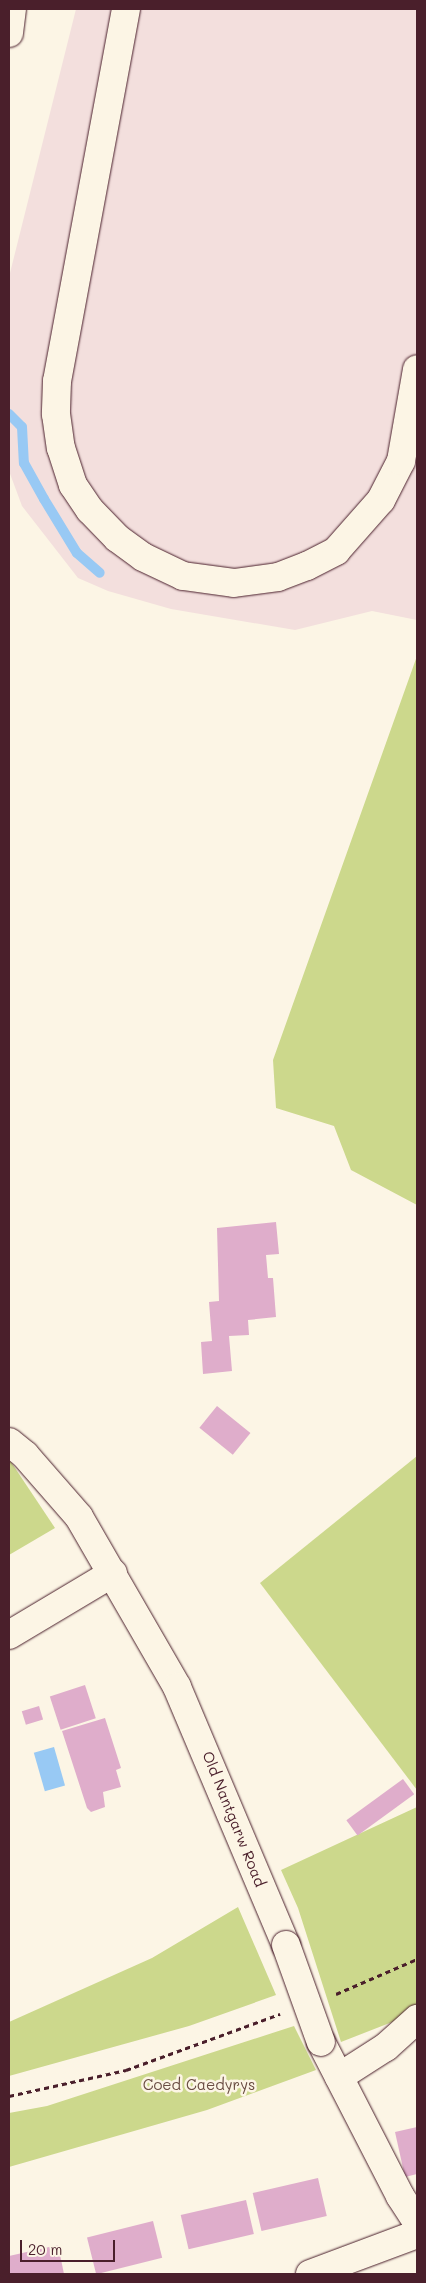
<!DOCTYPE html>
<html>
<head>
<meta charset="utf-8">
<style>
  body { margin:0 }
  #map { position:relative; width:426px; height:2283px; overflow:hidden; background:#fcf5e5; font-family:Mali,sans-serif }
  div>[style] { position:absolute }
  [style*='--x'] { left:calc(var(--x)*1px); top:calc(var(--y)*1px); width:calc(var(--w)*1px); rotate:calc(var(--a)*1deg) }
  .built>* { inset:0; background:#f3dfdd }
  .green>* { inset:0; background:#ccd88c }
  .water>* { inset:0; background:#98c9f4; transform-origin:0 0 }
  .stream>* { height:10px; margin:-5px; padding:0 5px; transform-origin:5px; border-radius:5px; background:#98c9f4 }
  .building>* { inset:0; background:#dfadcb; transform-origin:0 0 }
  .path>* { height:3px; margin-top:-1.5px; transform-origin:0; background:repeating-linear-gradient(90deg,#4a1f2b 0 5px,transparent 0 9px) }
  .roads { filter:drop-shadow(0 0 1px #4a1f2b) drop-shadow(0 0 1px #4a1f2b) }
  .minor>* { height:28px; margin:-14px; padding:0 14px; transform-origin:14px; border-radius:14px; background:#fcf5e5 }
  .bridges { filter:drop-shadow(0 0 1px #4a1f2b) drop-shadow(0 0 1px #4a1f2b) }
  .minor-bridge>* { height:28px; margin:-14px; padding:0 14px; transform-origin:14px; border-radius:14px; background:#fcf5e5 }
  span { translate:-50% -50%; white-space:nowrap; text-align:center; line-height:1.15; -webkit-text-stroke:5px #fcf5e5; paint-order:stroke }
  .street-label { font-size:15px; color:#4a1f2b }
  .park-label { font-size:15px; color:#6a4d43 }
  .frame { position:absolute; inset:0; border:10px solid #4a1f2b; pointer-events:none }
  .scale { position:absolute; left:20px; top:2240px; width:95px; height:22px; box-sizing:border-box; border:2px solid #4a1f2b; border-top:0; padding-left:6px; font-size:15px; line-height:18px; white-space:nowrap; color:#4a1f2b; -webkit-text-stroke:4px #fcf5e5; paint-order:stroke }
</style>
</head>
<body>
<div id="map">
  <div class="built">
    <div style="clip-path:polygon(76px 9px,417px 9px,417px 620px,372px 611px,295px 630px,171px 609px,108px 591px,78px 578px,22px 506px,9px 471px,9px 277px)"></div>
  </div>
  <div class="green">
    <div style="clip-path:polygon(417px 656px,417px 1205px,351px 1170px,334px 1126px,276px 1108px,273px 1060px)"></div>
    <div style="clip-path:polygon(417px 1456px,417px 1790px,260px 1583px)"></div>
    <div style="clip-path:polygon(9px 1459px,55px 1528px,9px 1555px)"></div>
    <div style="clip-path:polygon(417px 1807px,417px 2018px,405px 2017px,341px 2042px,298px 1908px,281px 1870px)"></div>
    <div style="clip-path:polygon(238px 1907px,276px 1995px,189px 2026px,9px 2076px,9px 2022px,152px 1958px)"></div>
    <div style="clip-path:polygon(294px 2026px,316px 2070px,207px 2110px,9px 2167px,9px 2113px,47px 2106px)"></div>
  </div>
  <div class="water">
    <div style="left:54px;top:1747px;width:40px;height:21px;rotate:74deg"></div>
  </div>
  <div class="stream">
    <div style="--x:9;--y:414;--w:18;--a:45"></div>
    <div style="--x:22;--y:427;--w:36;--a:87"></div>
    <div style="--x:24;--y:463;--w:41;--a:60.9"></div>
    <div style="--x:44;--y:499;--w:63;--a:58.6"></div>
    <div style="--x:77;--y:553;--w:30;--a:41"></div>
  </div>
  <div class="building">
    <div style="clip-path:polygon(276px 1222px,279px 1254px,266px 1255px,268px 1278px,273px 1278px,276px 1317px,248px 1320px,249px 1335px,229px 1336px,232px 1371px,203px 1374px,201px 1342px,212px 1341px,209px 1302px,219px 1301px,217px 1228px)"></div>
    <div style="left:217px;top:1406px;width:43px;height:28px;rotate:39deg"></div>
    <div style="left:85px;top:1685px;width:35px;height:37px;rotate:72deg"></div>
    <div style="left:39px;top:1706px;width:14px;height:18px;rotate:73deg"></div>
    <div style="clip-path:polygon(105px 1718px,121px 1768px,116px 1770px,121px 1787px,103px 1792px,105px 1807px,91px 1812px,87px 1808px,62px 1731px)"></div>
    <div style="left:403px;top:1779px;width:19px;height:70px;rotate:54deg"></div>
    <div style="clip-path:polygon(417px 2127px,417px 2174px,405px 2177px,395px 2132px)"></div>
    <div style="left:318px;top:2178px;width:39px;height:67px;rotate:77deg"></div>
    <div style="left:246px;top:2200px;width:35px;height:67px;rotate:77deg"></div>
    <div style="left:153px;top:2221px;width:38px;height:68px;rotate:76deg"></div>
    <div style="clip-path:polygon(58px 2245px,64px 2274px,9px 2274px,9px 2256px)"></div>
  </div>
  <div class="path">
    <div style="--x:336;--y:1994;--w:88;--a:-23.4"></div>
    <div style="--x:9;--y:2096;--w:120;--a:-12.5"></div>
    <div style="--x:126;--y:2070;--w:164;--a:-20"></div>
  </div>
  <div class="roads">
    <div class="minor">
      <div style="--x:126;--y:9;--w:378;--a:100.5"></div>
      <div style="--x:57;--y:381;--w:33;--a:92"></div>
      <div style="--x:56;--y:414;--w:34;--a:82"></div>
      <div style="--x:61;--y:448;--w:39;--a:72"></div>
      <div style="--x:73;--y:485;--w:30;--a:56"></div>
      <div style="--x:90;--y:510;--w:39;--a:46"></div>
      <div style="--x:117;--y:538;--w:32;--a:36"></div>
      <div style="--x:143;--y:557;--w:44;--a:25.4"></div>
      <div style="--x:183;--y:576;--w:51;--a:7.8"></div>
      <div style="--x:234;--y:583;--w:44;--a:-7.8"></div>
      <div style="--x:278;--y:577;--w:31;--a:-21"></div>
      <div style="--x:307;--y:566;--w:33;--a:-27"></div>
      <div style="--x:336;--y:551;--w:68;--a:-48.6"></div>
      <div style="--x:381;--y:500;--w:44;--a:-62.9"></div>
      <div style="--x:401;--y:461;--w:93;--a:-80.1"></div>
      <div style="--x:9;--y:33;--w:24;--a:-83"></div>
      <div style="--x:9;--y:1442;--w:21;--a:39"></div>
      <div style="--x:25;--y:1455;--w:82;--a:48.9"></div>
      <div style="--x:79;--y:1517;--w:196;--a:60"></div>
      <div style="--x:177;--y:1687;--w:280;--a:67.1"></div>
      <div style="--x:9;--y:1635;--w:121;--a:-30.8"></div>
      <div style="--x:321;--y:2042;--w:173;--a:62.8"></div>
      <div style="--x:400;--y:2196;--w:31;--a:57"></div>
      <div style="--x:339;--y:2077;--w:56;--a:-32.6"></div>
      <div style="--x:386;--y:2047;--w:42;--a:-42.1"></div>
      <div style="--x:310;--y:2274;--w:114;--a:-20.5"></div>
    </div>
  </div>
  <div class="bridges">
    <div class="minor-bridge">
      <div style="--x:286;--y:1945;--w:103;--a:70.2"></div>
    </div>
  </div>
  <div class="street-label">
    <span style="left:234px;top:1819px;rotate:68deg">Old Nantgarw Road</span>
  </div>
  <div class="park-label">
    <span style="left:199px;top:2085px">Coed Caedyrys</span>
  </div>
  <div class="frame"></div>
  <div class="scale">20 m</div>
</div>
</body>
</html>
